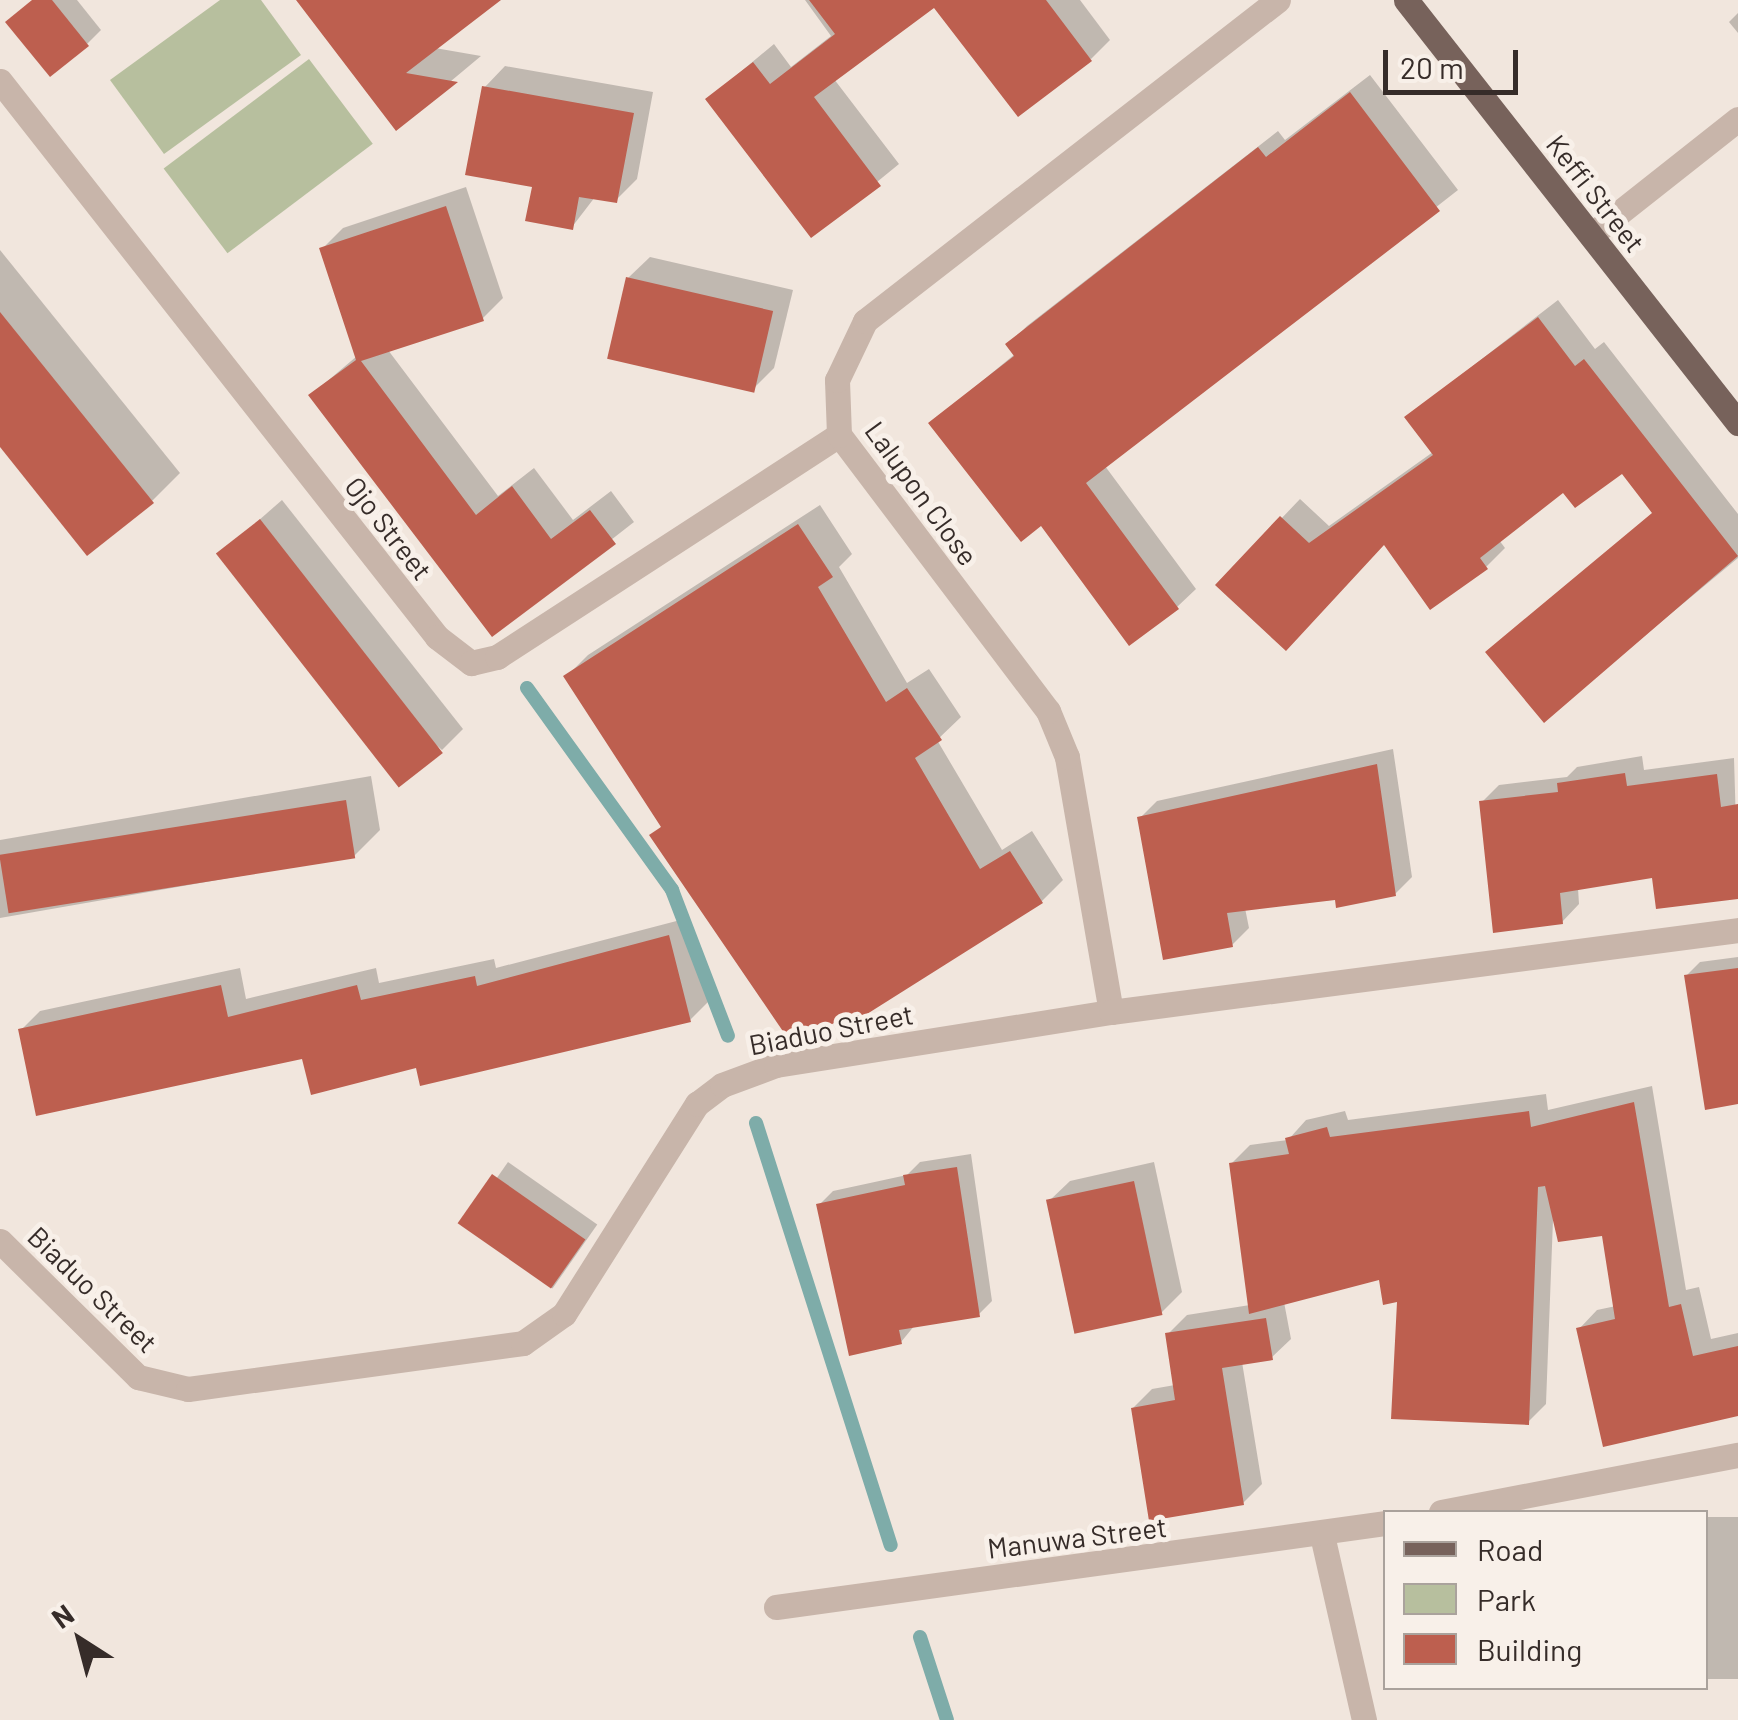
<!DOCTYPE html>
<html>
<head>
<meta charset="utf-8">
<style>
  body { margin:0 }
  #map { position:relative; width:1738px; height:1720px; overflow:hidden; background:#f1e6dd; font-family:Barlow,sans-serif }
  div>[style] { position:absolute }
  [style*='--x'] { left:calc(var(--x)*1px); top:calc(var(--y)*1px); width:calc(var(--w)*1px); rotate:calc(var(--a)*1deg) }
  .green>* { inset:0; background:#b7bf9e; transform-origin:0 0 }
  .shadow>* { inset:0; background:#0003; transform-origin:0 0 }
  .stream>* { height:14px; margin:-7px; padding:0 7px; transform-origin:7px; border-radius:7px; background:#7eaca9 }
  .building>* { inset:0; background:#bd5f4f; transform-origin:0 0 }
  .minor>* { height:25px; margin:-12.5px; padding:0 12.5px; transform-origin:12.5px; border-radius:12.5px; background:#c8b5aa }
  .major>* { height:25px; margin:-12.5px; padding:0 12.5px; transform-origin:12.5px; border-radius:12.5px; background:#77625b }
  span { translate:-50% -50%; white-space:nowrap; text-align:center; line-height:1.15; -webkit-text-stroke:10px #f8f0e9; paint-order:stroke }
  .street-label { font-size:28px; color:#362c29 }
  .legend { position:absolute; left:1383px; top:1510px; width:325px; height:180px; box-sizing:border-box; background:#f8f0e9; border:2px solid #aaa29c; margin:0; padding:12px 18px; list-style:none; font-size:30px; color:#362c29 }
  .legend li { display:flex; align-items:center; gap:20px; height:50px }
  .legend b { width:50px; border:2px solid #aaa29c }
  .north { position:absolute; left:30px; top:1590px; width:100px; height:100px; -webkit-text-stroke:8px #f8f0e9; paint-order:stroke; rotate:324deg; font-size:28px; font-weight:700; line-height:40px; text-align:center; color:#362c29 }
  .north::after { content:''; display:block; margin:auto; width:35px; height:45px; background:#362c29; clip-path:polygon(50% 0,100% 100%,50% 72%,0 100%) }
  .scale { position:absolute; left:1383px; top:50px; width:135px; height:45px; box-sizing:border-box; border:5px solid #362c29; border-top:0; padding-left:12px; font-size:30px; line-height:35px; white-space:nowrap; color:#362c29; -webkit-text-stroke:8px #f8f0e9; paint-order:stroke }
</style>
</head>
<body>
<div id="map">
  <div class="green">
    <div style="clip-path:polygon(220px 0,261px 0,301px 55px,164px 154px,110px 80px)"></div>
    <div style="left:309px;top:59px;width:106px;height:182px;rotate:53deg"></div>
  </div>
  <div class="shadow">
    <div style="clip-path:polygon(33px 0,77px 0,101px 30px,87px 44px)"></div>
    <div style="clip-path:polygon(299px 0,497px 0,435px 48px,481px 56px,396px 127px)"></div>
    <div style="clip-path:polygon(805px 0,1080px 0,1110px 40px,1091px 59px,934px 4px,834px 79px,899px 164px,812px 235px,708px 99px,774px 44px,791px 67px,831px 36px)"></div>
    <div style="clip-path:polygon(1738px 13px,1738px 33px,1729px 22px)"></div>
    <div style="clip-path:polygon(505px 66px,653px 92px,637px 179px,616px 200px,595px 197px,572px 227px,535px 185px,484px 88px)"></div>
    <div style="clip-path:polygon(1370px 75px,1458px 190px,1105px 466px,1196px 589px,1177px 607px,1042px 523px,931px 423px,1015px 354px,1008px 345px,1027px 326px,1278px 131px,1285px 140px)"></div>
    <div style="clip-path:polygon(466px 187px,503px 298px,482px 319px,388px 350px,498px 496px,534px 468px,573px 520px,611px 491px,634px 522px,492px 633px,311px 395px,357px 356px,322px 249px,343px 228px)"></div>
    <div style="clip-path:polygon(0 250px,180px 473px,152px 501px,0 443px)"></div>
    <div style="clip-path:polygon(650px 257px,793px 290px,774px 368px,753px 389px,628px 278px)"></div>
    <div style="clip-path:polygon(1558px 300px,1595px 349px,1604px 342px,1738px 514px,1738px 558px,1544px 719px,1488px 652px,1654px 512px,1622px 471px,1564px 489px,1499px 540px,1505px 548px,1486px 567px,1385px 542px,1218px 585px,1300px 499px,1329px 526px,1433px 452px,1407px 417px)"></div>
    <div style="clip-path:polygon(282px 500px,463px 729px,442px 750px,220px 554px)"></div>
    <div style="clip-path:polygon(820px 505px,852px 554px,839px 567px,907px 683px,929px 669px,961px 717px,937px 740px,1002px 850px,1032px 831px,1063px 880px,1042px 901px,653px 835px,663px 825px,567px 676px,588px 655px)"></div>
    <div style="clip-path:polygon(1393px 749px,1412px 877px,1395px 894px,1245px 908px,1249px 928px,1232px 945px,1140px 818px,1157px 801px)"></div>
    <div style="clip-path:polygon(1642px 756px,1644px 770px,1734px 758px,1738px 891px,1655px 875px,1578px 888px,1579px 904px,1562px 922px,1482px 802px,1499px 785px,1567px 777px,1577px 767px)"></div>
    <div style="clip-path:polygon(371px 776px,380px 830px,354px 856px,0 918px,0 840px)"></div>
    <div style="clip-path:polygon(688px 918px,709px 1001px,690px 1020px,418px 1065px,21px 1030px,40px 1011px,240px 968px,246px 999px,376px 968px,379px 983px,494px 959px,496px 968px)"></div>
    <div style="clip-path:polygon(1738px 957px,1738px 1102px,1686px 976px,1700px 962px)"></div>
    <div style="clip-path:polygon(1652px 1086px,1686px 1290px,1699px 1287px,1711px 1339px,1738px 1333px,1738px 1414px,1579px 1329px,1597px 1310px,1616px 1306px,1605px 1234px,1553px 1220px,1546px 1404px,1528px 1422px,1381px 1277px,1284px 1302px,1291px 1339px,1271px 1358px,1242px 1362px,1262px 1484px,1243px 1503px,1133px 1408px,1152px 1389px,1175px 1385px,1168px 1334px,1187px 1315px,1250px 1305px,1231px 1164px,1250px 1145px,1288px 1140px,1306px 1120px,1345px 1111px,1348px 1120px,1546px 1094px,1548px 1110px)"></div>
    <div style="clip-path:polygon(971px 1154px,992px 1301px,978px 1315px,915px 1325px,901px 1342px,819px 1205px,833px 1191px,907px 1175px,920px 1162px)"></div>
    <div style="left:508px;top:1162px;width:109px;height:78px;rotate:35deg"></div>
    <div style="clip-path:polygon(1154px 1162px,1182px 1292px,1161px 1313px,1048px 1202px,1070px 1181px)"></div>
    <div style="left:1738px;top:1517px;width:162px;height:32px;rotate:90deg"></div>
  </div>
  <div class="stream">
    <div style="--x:527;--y:688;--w:249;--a:54.3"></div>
    <div style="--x:672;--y:890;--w:156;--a:69"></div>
    <div style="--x:756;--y:1123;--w:443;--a:72.3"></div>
    <div style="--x:920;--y:1637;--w:87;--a:72"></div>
  </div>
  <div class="building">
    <div style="clip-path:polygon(32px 0,52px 0,89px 46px,50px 77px,5px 22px)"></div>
    <div style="clip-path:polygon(296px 0,501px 0,406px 73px,458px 82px,396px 131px)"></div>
    <div style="clip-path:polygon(809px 0,1046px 0,1092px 61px,1018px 117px,934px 8px,814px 97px,881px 186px,811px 238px,705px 99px,753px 62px,770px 84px,835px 34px)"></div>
    <div style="clip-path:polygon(482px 86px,634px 113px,617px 203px,579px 197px,573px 230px,525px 221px,532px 187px,465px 175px)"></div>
    <div style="clip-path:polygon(1350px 92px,1440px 211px,1086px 483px,1179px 609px,1129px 646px,1041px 526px,1021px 542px,928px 423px,1014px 356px,1005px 344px,1258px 147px,1266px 157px)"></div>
    <div style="clip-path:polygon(446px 206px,484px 321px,361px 361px,476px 515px,512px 486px,551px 539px,590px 510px,616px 544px,492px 637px,308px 395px,356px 360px,319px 248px)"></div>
    <div style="left:626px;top:277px;width:151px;height:84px;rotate:13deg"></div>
    <div style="clip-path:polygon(0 312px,154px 503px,87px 556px,0 447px)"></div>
    <div style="clip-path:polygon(1538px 317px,1575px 366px,1584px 359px,1738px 556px,1544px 723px,1485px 652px,1652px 513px,1622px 474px,1575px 508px,1563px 493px,1480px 558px,1488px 569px,1430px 610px,1384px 545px,1286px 651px,1215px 585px,1280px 516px,1309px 543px,1433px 455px,1404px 417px)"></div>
    <div style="left:260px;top:519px;width:297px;height:56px;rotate:52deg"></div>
    <div style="clip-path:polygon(798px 524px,833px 577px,818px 587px,886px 702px,907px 688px,942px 740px,915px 758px,980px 869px,1010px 851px,1043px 903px,848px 1026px,843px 1018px,793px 1046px,649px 835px,661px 827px,563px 676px)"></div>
    <div style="clip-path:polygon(1377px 764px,1396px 896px,1336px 908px,1335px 900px,1227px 913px,1233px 947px,1163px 960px,1137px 817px)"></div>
    <div style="clip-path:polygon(1625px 773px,1627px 786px,1717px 774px,1721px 807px,1738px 804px,1738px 899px,1656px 909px,1652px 878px,1560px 893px,1563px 924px,1493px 933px,1479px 801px,1558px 792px,1557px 783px)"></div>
    <div style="left:346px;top:800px;width:59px;height:351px;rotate:81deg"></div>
    <div style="clip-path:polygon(669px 935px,691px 1022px,420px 1086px,416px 1068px,311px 1095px,302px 1059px,36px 1116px,18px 1029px,221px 985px,228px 1017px,357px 985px,361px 1000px,475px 976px,477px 986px)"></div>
    <div style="clip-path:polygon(1738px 968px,1738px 1104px,1705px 1110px,1684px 975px)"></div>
    <div style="clip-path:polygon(1634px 1102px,1669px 1307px,1681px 1304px,1693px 1356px,1738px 1346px,1738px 1416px,1603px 1447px,1576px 1328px,1615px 1319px,1602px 1236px,1558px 1242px,1545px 1186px,1538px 1187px,1529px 1425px,1391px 1419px,1397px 1302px,1383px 1305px,1379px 1280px,1249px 1314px,1229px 1163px,1289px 1154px,1285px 1138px,1327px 1127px,1330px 1137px,1529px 1111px,1531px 1127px)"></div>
    <div style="clip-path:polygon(957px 1167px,980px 1317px,899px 1330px,902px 1344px,849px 1356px,816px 1204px,905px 1185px,903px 1175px)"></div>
    <div style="left:492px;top:1174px;width:114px;height:60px;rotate:35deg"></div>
    <div style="left:1134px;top:1181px;width:137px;height:90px;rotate:78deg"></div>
    <div style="clip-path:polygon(1266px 1318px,1273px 1360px,1222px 1368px,1244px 1505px,1149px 1521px,1131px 1408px,1175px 1400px,1165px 1333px)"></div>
  </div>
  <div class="minor">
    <div style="--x:0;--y:81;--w:707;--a:51.83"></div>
    <div style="--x:437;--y:637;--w:43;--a:37.4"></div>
    <div style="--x:471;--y:663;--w:27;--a:-13"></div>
    <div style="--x:497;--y:657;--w:408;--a:-33"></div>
    <div style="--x:1591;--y:235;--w:187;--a:-38.3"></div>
    <div style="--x:1111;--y:1012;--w:259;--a:-99.8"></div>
    <div style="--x:1067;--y:757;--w:50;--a:-112.4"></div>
    <div style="--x:1048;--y:711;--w:346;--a:-127.1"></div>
    <div style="--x:839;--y:435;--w:55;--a:-92.1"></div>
    <div style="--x:837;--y:380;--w:65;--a:-64.6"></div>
    <div style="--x:865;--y:321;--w:523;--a:-37.86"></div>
    <div style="--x:0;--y:1241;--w:194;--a:44.6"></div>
    <div style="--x:138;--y:1377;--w:51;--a:13.5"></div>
    <div style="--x:188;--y:1389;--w:338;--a:-7.8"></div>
    <div style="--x:523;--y:1343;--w:50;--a:-35.3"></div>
    <div style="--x:564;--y:1314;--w:249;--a:-57.7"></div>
    <div style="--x:697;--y:1104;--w:31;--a:-37"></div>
    <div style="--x:722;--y:1085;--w:58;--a:-20.3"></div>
    <div style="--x:776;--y:1065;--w:339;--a:-9"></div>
    <div style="--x:1111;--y:1012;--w:632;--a:-7.45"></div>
    <div style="--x:1441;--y:1512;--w:302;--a:-10.9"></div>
    <div style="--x:1322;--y:1535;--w:190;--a:77.2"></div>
    <div style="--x:776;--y:1607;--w:616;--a:-7.84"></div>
  </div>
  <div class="major">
    <div style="--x:1406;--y:0;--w:538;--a:51.87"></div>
  </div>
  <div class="street-label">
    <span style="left:1596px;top:193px;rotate:52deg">Keffi Street</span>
    <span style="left:922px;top:493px;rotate:54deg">Lalupon Close</span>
    <span style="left:389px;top:528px;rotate:52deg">Ojo Street</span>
    <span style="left:831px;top:1029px;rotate:-11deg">Biaduo Street</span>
    <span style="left:93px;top:1289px;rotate:44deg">Biaduo Street</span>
    <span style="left:1077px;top:1537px;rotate:-7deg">Manuwa Street</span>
  </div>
  <ul class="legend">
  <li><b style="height:12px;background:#77625b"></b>Road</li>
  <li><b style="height:28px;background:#b7bf9e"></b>Park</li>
  <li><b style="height:28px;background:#bd5f4f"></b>Building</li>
  </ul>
  <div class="north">N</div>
  <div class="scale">20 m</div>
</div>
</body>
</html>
